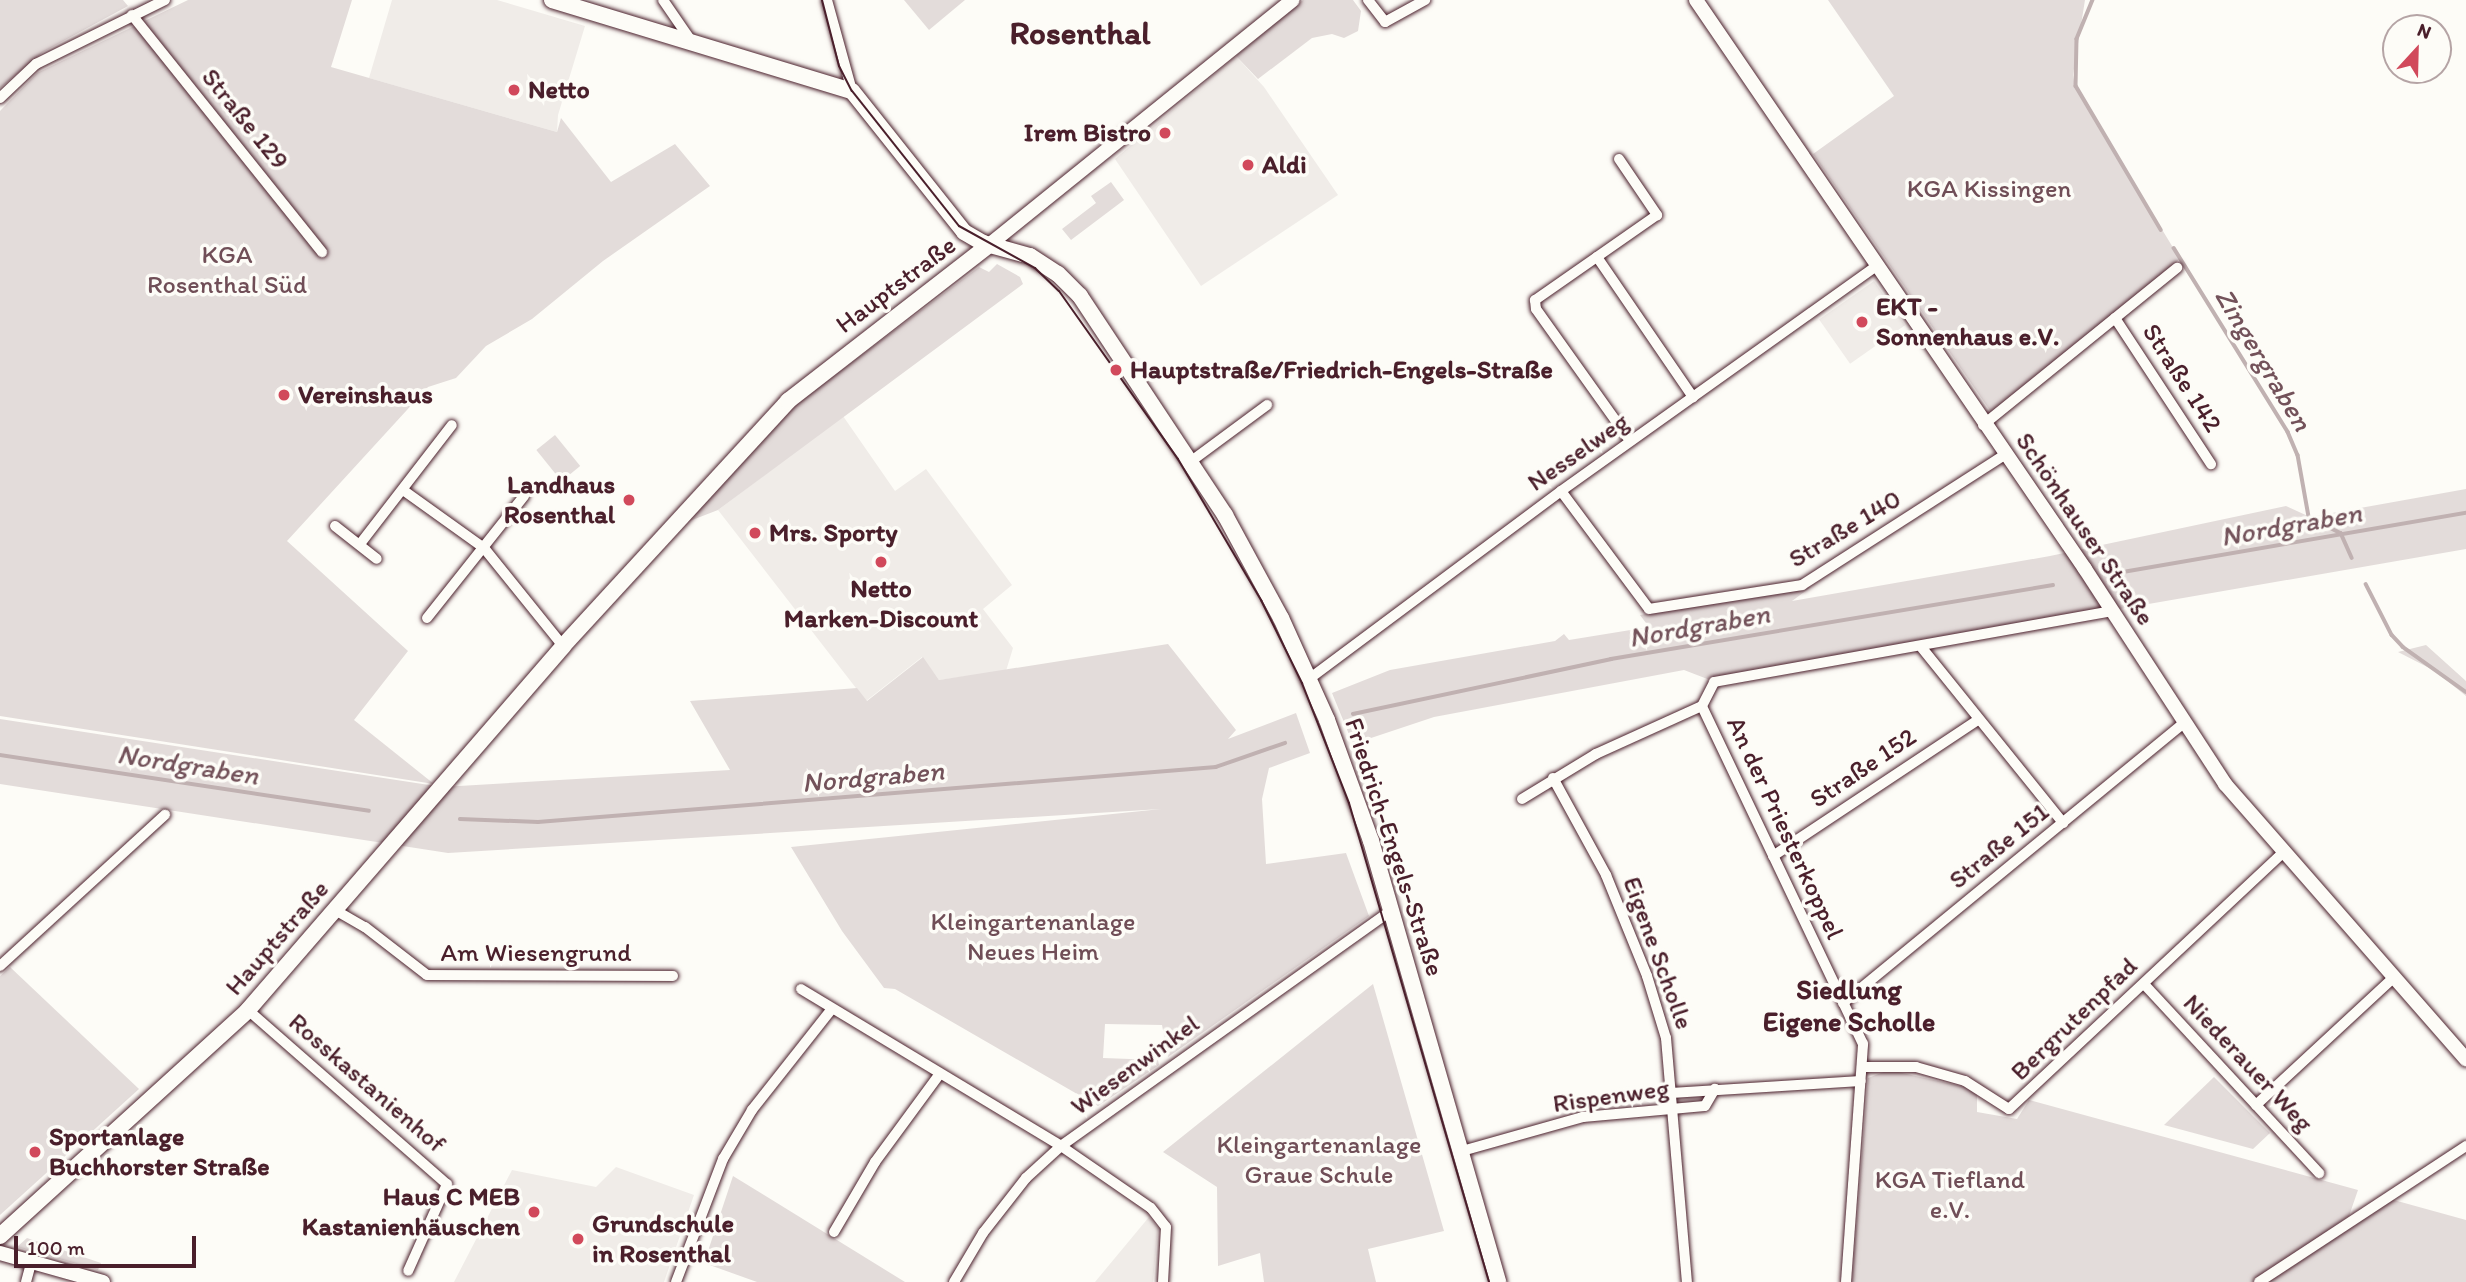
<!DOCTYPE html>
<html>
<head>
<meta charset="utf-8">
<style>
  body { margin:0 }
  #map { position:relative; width:2466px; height:1282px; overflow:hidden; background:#fdfcf7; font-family:Itim,sans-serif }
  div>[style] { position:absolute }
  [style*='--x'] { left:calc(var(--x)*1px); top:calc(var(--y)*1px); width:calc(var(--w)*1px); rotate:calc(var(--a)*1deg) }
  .built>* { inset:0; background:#f0ece8; transform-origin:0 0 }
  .green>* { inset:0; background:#e3dcda; transform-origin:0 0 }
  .stream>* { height:3.5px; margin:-1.75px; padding:0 1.75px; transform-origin:1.75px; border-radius:1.75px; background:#c0b1b1 }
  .roads { filter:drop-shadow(0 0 2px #4a1f2b) drop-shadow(0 0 2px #4a1f2b) }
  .minor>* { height:10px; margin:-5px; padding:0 5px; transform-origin:5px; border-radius:5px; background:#fdfcf7 }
  .tertiary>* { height:14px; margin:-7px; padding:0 7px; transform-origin:7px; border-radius:7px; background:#fdfcf7 }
  .secondary>* { height:16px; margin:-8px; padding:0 8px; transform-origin:8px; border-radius:8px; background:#fdfcf7 }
  .tram>* { height:2px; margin:-1px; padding:0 1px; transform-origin:1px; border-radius:1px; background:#4a1f2b }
  .dots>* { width:19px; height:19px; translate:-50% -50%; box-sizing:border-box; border:4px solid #fdfcf7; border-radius:50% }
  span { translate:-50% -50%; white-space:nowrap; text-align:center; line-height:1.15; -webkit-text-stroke:7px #fdfcf7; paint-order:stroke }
  .poi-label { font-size:26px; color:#4a1f2b; font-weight:700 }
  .left { translate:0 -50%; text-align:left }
  .right { translate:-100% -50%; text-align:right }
  .street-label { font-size:26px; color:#4a1f2b }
  .park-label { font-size:26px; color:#704e57 }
  .water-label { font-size:28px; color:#73525a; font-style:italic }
  .neighbourhood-label { font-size:28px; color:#4a1f2b; font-weight:700 }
  .district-label { font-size:33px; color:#4a1f2b; font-weight:700 }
  .north { position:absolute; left:2382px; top:14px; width:70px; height:70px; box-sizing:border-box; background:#fdfcf7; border:2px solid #b5a4a5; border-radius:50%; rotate:22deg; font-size:19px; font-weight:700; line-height:28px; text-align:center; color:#4a1f2b }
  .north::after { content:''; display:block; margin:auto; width:24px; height:32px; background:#d1495b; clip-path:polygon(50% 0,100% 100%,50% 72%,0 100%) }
  .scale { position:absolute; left:14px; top:1236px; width:182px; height:32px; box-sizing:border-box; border:4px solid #4a1f2b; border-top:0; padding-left:9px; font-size:21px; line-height:24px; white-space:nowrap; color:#4a1f2b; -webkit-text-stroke:5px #fdfcf7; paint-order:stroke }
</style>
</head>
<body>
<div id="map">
  <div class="built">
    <div style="clip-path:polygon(392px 0,497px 0,585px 26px,558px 115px,557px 132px,369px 78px)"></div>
    <div style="clip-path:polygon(1236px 56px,1264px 87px,1338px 195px,1201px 286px,1115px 159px)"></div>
    <div style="left:1874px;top:281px;width:54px;height:67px;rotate:55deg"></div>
    <div style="clip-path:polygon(843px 416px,895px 491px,926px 469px,1012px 585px,983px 609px,1013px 648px,1006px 671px,939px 680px,922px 657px,866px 701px,718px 510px)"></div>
    <div style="clip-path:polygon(616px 1167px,694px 1195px,664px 1282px,454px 1282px,512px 1170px,596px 1187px)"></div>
    <div style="clip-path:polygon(1149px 1217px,1158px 1228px,1153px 1282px,1095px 1282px)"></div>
  </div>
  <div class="green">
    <div style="clip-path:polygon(0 0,123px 0,128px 6px,43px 52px,0 88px)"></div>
    <div style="clip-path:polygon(188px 0,352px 0,331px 67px,557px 132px,561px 118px,611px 182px,675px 144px,710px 186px,603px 261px,532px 319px,486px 346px,456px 378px,428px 387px,287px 541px,408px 651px,354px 720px,434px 784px,0 716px,0 111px,37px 73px)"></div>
    <div style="clip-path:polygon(904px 0,965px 0,929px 30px)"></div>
    <div style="clip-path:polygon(1303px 0,1353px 0,1361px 11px,1358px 31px,1344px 38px,1332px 34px,1312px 38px,1258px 79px,1236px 56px)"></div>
    <div style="clip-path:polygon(1828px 0,2085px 0,2073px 75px,2075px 87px,2180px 259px,1991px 412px,1813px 154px,1894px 96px)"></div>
    <div style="clip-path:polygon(1111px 182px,1124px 200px,1071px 240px,1062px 229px,1096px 203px,1091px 196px)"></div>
    <div style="clip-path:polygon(997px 264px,1020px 277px,1023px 284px,718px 510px,687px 522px,787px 411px,979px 267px,989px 272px)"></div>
    <div style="left:555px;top:435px;width:40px;height:24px;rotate:51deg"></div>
    <div style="clip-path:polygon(2466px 489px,2466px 549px,1710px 680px,1684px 670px,1434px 717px,1353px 744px,1332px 693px,1390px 670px,1555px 641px,1564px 634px,1569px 640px,1649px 627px,1640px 615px,1811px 587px,1792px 601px,2050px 556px,2286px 506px,2310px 517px)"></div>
    <div style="clip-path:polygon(1168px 644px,1236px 730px,1228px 739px,1296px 713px,1310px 753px,1269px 768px,1262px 799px,1266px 864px,1346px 853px,1369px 916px,1168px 1057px,1162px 1025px,1105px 1024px,1103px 1058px,1158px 1060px,1159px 1065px,1098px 1106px,895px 989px,884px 988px,842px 931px,791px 847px,1161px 809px,448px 853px,0 784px,0 719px,442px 787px,730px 770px,690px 701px,857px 688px,867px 701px,923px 657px,939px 680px)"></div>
    <div style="clip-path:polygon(2426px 645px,2466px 681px,2466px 696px,2435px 671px,2398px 652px)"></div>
    <div style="clip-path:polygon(10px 967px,139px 1089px,0 1215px,0 976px)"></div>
    <div style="clip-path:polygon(1373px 984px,1444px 1231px,1368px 1249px,1376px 1282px,1264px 1282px,1260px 1253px,1218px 1266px,1217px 1187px,1163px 1152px)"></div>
    <div style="clip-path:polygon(1889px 1070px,1965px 1087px,1977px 1093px,1977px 1112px,2017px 1119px,2029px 1100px,2358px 1190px,2349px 1216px,2254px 1282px,1852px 1282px,1868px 1078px)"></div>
    <div style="clip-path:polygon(2214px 1077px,2270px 1133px,2253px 1149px,2164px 1125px)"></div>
    <div style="clip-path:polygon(733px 1176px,905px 1282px,757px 1282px,704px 1263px)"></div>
    <div style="clip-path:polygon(2390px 1199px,2466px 1220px,2466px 1282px,2265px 1282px)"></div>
    <div style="clip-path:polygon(27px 1238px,101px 1263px,98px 1270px,17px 1247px)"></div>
  </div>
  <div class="stream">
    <div style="--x:2093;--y:0;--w:42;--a:112.3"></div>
    <div style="--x:2077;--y:39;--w:47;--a:91.2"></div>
    <div style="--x:2076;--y:86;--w:167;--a:59.4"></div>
    <div style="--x:2174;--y:248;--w:216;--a:58.2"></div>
    <div style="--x:2288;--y:432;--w:25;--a:67"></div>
    <div style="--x:2298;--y:455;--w:63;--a:79.9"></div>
    <div style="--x:2309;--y:517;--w:36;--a:27"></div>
    <div style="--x:2341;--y:533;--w:27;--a:66"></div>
    <div style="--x:2123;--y:572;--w:348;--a:-9.8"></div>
    <div style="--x:2366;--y:584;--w:57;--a:63"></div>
    <div style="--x:2392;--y:635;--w:16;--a:47"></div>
    <div style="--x:2403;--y:647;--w:77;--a:35.5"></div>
    <div style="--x:1353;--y:714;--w:264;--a:-12"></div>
    <div style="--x:1611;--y:659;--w:448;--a:-9.5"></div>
    <div style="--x:0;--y:755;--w:373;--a:8.6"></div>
    <div style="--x:460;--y:819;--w:78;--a:2.2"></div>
    <div style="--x:538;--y:822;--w:680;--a:-4.64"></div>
    <div style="--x:1216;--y:767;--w:73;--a:-19.2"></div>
  </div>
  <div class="roads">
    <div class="minor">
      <div style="--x:663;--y:0;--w:51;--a:55.4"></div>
      <div style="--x:827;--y:0;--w:94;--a:74.6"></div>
      <div style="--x:1368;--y:0;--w:28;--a:52"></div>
      <div style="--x:1385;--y:22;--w:46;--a:-28.8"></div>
      <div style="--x:132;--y:15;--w:304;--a:51.3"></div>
      <div style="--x:0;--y:98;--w:50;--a:-43.4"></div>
      <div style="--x:36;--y:64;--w:144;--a:-26.4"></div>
      <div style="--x:1619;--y:159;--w:68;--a:55.8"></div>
      <div style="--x:1657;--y:215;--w:149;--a:145.1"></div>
      <div style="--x:1535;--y:300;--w:9;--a:84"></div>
      <div style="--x:1536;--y:309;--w:162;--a:54.5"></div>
      <div style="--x:1597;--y:257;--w:170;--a:55.6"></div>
      <div style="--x:2115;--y:318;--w:175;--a:56.7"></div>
      <div style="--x:1983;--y:425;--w:250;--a:-39"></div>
      <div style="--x:1190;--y:462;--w:96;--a:-36.5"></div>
      <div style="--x:403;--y:490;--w:100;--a:35.6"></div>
      <div style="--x:484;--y:548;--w:126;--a:51.1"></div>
      <div style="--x:1561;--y:491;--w:147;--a:53.3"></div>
      <div style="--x:1649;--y:609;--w:155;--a:-8.9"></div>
      <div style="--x:1802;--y:585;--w:242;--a:-32.7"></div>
      <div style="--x:335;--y:526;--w:53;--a:38.2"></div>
      <div style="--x:360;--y:544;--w:150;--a:-52.3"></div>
      <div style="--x:427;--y:618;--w:156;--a:-51.5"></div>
      <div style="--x:1922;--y:648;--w:225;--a:51.1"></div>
      <div style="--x:1309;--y:679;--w:314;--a:-36.7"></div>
      <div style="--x:1561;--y:491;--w:387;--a:-35.5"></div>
      <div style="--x:1553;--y:778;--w:111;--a:61.3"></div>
      <div style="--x:1606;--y:875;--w:109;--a:67.9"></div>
      <div style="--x:1647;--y:976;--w:65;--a:73"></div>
      <div style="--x:1666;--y:1038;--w:245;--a:85.1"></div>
      <div style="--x:1522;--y:799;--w:87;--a:-31.3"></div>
      <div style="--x:1596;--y:754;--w:116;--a:-24.4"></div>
      <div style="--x:1773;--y:856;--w:247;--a:-33.6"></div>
      <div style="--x:335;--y:910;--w:34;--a:30"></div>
      <div style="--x:365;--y:927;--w:78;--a:37.7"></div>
      <div style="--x:427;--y:975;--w:246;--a:0.2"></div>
      <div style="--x:0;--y:966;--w:224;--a:-42.5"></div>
      <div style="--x:2144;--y:984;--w:258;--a:47.2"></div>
      <div style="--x:801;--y:989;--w:304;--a:31.1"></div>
      <div style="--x:1061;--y:1146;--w:109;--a:34.6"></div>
      <div style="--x:1151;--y:1208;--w:24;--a:52"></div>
      <div style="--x:1166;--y:1227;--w:55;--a:93.1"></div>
      <div style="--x:1843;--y:1003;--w:441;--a:-39.4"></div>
      <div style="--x:248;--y:1010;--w:264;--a:41.2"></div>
      <div style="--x:447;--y:1184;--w:95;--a:114.1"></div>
      <div style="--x:1863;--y:1067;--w:53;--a:0"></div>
      <div style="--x:1916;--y:1067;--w:51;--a:15.9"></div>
      <div style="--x:1965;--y:1081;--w:52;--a:32.5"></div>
      <div style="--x:2009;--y:1109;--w:376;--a:-43.1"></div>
      <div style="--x:1671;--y:1093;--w:190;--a:-3.6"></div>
      <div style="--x:2256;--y:1105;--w:188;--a:-42.8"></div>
      <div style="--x:1462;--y:1151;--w:126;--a:-15.7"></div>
      <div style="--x:1583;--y:1117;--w:122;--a:-5.2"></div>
      <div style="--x:1705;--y:1106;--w:20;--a:-60"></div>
      <div style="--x:834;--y:1232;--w:81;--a:-59.6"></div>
      <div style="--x:875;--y:1162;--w:108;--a:-53.7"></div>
      <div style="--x:26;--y:1282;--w:20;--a:-75"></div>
      <div style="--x:676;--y:1282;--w:132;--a:-69.1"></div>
      <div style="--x:723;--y:1159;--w:57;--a:-59.4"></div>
      <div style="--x:752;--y:1110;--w:127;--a:-51.7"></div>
      <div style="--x:954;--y:1282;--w:57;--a:-59.4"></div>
      <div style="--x:983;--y:1233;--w:70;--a:-52"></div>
      <div style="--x:1026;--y:1178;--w:47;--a:-42.4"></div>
      <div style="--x:1061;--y:1146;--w:405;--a:-35.5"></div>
      <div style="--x:1846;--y:1282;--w:239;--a:-85.9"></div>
      <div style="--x:1863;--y:1044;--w:374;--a:-115.5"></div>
      <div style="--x:1702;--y:706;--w:27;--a:-63"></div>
      <div style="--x:1714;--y:682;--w:404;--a:-10.1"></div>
      <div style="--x:2259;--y:1282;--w:248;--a:-33.3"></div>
    </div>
    <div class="tertiary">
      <div style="--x:1696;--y:0;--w:689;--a:55.64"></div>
      <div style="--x:2085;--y:569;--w:257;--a:56.9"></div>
      <div style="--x:2225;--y:784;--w:366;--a:48.8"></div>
      <div style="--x:989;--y:245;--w:390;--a:-38.9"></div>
      <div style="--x:0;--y:1253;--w:107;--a:15.7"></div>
    </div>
    <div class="secondary">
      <div style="--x:552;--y:0;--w:313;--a:16.9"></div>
      <div style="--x:852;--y:91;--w:180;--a:51.5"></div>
      <div style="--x:964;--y:232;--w:22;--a:30"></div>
      <div style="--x:983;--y:243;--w:49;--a:15.5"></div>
      <div style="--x:1030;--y:256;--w:33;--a:33"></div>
      <div style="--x:1058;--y:274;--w:31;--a:45"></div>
      <div style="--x:1080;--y:296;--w:263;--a:56.5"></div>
      <div style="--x:1225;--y:515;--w:117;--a:61.5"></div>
      <div style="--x:1281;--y:618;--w:112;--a:65.7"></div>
      <div style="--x:1327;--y:720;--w:129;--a:70"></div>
      <div style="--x:1371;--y:841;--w:459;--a:73.9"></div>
      <div style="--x:0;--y:1236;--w:336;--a:-42.3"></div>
      <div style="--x:248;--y:1010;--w:481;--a:-49.1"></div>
      <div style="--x:563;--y:646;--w:333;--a:-47.4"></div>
      <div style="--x:788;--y:401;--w:254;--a:-37.8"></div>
    </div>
  </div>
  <div class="tram">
    <div style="--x:822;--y:0;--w:68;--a:75.6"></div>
    <div style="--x:839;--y:66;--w:28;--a:63"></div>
    <div style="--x:852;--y:91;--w:172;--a:51.6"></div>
    <div style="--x:959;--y:226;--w:87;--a:28.9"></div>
    <div style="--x:1035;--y:268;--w:33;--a:44"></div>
    <div style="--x:1059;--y:291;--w:206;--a:54.7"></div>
    <div style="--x:1178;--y:459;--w:164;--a:59.5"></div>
    <div style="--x:1261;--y:600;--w:93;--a:63.7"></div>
    <div style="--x:1302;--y:683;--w:129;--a:68.6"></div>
    <div style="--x:1349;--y:803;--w:499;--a:73.7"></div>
  </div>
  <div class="dots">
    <div style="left:514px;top:90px;background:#d1495b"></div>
    <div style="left:1165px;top:133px;background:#d1495b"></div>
    <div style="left:1248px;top:165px;background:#d1495b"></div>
    <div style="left:1862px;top:322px;background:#d1495b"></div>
    <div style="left:1116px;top:370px;background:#d1495b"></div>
    <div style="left:284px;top:395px;background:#d1495b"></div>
    <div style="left:629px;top:500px;background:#d1495b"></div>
    <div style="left:755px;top:533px;background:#d1495b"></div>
    <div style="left:881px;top:562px;background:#d1495b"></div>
    <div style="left:35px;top:1152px;background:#d1495b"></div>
    <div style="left:534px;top:1212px;background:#d1495b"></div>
    <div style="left:578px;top:1239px;background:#d1495b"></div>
  </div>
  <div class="poi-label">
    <span class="left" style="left:528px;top:90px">Netto</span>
    <span class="right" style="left:1151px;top:133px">Irem Bistro</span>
    <span class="left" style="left:1262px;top:165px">Aldi</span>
    <span class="left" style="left:1876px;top:322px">EKT -<br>Sonnenhaus e.V.</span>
    <span class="left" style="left:1130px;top:370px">Hauptstraße/Friedrich-Engels-Straße</span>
    <span class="left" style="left:298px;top:395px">Vereinshaus</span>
    <span class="right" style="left:615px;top:500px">Landhaus<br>Rosenthal</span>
    <span class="left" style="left:769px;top:533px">Mrs. Sporty</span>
    <span style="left:881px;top:604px">Netto<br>Marken-Discount</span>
    <span class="left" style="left:49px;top:1152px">Sportanlage<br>Buchhorster Straße</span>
    <span class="right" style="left:520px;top:1212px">Haus C MEB<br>Kastanienhäuschen</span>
    <span class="left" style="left:592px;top:1239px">Grundschule<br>in Rosenthal</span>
  </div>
  <div class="street-label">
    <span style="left:245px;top:119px;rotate:51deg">Straße 129</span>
    <span style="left:896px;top:285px;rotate:-37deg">Hauptstraße</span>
    <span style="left:2182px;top:378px;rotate:57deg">Straße 142</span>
    <span style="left:1578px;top:452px;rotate:-35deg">Nesselweg</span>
    <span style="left:1845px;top:529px;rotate:-31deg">Straße 140</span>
    <span style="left:2085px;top:529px;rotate:56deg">Schönhauser Straße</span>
    <span style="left:1863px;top:768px;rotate:-34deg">Straße 152</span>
    <span style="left:1785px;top:828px;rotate:65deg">An der Priesterkoppel</span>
    <span style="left:1999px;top:846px;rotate:-39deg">Straße 151</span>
    <span style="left:1394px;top:847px;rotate:72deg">Friedrich-Engels-Straße</span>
    <span style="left:277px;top:938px;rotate:-49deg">Hauptstraße</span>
    <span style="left:536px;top:953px">Am Wiesengrund</span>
    <span style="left:1658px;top:953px;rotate:70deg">Eigene Scholle</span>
    <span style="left:2074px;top:1019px;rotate:-44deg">Bergrutenpfad</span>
    <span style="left:2248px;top:1063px;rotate:47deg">Niederauer Weg</span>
    <span style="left:1135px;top:1065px;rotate:-36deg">Wiesenwinkel</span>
    <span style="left:367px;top:1083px;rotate:41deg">Rosskastanienhof</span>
    <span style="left:1611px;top:1096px;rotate:-8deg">Rispenweg</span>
  </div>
  <div class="park-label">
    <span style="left:1989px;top:189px">KGA Kissingen</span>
    <span style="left:227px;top:270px">KGA<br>Rosenthal Süd</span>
    <span style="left:1033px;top:937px">Kleingartenanlage<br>Neues Heim</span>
    <span style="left:1319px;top:1160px">Kleingartenanlage<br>Graue Schule</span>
    <span style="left:1950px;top:1195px">KGA Tiefland<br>e.V.</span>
  </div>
  <div class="water-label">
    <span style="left:2264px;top:359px;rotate:59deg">Zingergraben</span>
    <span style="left:2291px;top:524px;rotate:-10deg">Nordgraben</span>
    <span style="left:1699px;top:625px;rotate:-10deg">Nordgraben</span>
    <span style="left:188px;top:764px;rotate:9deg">Nordgraben</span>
    <span style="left:873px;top:776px;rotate:-5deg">Nordgraben</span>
  </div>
  <div class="neighbourhood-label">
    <span style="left:1849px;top:1005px">Siedlung<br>Eigene Scholle</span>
  </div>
  <div class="district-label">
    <span style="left:1080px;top:33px">Rosenthal</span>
  </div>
  <div class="north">N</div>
  <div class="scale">100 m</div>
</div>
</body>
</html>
